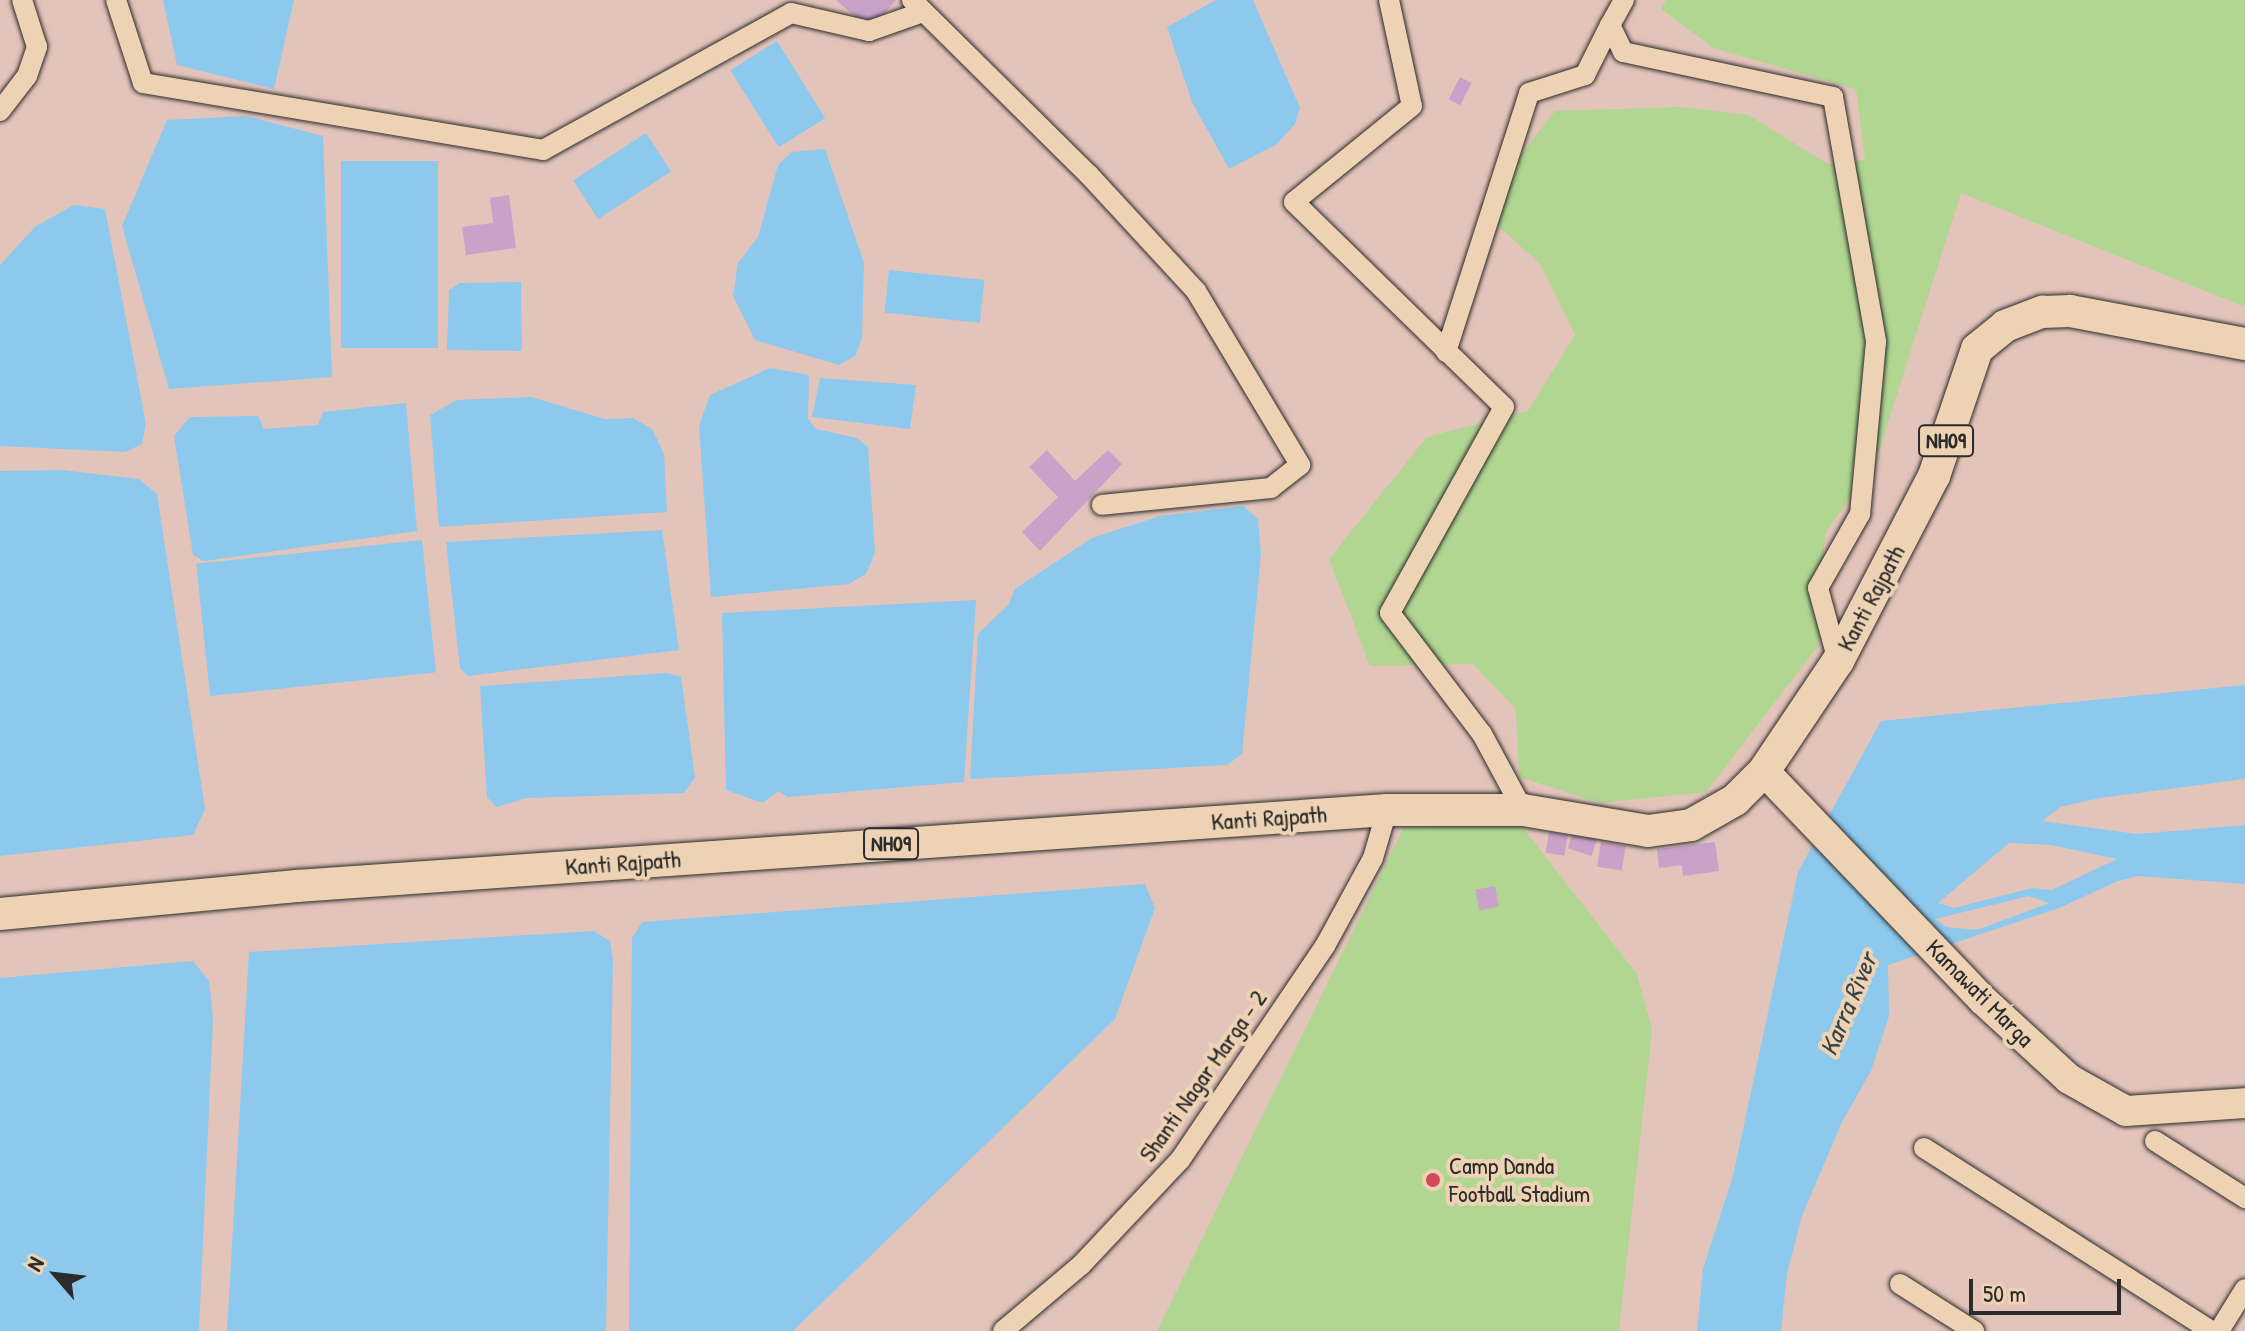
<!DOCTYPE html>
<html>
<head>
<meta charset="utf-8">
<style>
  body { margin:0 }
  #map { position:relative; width:2245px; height:1331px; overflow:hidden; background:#e2c4ba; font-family:"Patrick Hand",sans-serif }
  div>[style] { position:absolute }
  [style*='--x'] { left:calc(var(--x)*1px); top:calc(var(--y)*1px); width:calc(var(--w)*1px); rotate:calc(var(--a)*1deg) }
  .green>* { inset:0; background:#b0d692 }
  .water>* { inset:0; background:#8dc9ed; transform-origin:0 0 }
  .building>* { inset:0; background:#c9a2c9; transform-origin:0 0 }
  .roads { filter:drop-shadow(0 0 2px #2b2b2b) drop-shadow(0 0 2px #2b2b2b) }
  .street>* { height:20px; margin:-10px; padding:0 10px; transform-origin:10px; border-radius:10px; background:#edd3b4 }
  .secondary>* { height:30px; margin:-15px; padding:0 15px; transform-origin:15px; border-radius:15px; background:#edd3b4 }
  .primary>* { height:32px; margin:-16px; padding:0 16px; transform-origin:16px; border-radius:16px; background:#edd3b4 }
  .dots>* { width:22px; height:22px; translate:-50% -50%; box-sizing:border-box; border:4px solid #edd3b4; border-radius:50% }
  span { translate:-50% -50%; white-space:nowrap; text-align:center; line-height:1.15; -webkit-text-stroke:8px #edd3b4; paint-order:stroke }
  .shield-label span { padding:2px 6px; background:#edd3b4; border:2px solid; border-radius:6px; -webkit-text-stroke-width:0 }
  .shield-label { font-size:22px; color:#2b2b2b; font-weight:700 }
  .street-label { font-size:24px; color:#2b2b2b }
  .poi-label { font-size:24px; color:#2b2b2b }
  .left { translate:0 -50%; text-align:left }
  .water-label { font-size:26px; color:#3a4348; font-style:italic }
  .north { position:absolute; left:16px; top:1235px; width:80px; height:80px; -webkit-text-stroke:6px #edd3b4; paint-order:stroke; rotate:298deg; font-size:22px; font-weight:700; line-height:32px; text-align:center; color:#2b2b2b }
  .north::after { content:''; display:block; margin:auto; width:28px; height:36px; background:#2b2b2b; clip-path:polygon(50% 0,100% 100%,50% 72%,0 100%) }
  .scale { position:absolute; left:1969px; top:1279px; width:152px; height:36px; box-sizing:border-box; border:4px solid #2b2b2b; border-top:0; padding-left:10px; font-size:24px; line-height:28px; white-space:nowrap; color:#2b2b2b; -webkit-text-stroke:6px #edd3b4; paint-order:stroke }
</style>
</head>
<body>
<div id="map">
  <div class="green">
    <div style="clip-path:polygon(1666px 0,2245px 0,2245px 307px,1961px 193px,1877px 457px,1825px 534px,1818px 646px,1706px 792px,1600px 803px,1519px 777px,1516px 709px,1473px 664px,1370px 666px,1329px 559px,1427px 437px,1528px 411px,1575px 335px,1541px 265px,1479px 208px,1555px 111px,1680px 107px,1748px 115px,1828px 164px,1865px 160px,1856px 89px,1713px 48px,1661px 9px)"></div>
    <div style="clip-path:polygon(1520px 824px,1637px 974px,1652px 1030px,1619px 1331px,1157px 1331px,1404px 827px)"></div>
  </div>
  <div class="water">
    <div style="clip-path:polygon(163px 0,294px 0,274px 89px,177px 65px)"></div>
    <div style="clip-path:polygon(1216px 0,1253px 0,1300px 108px,1295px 124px,1277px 144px,1229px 169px,1192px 102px,1167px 27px)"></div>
    <div style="left:777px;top:41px;width:91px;height:55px;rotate:58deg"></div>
    <div style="clip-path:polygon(246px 116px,323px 136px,332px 377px,169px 389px,122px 226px,167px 120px)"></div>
    <div style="left:646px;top:133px;width:46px;height:87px;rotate:57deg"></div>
    <div style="clip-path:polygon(825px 149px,864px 263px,862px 339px,855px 356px,839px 365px,755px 340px,733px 296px,738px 263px,758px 237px,778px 165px,792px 152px)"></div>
    <div style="left:341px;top:161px;width:97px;height:187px"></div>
    <div style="clip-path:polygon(74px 205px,105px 209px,146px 424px,142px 444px,125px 452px,0 446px,0 265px,36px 226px)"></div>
    <div style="left:889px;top:270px;width:96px;height:43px;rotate:6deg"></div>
    <div style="clip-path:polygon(521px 282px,522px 351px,447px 350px,449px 290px,460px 283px)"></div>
    <div style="clip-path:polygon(770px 368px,809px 375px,808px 419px,816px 429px,857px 438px,868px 447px,875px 553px,866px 574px,849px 584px,711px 597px,699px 425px,710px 395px)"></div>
    <div style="clip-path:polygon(820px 378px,916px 385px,910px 429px,812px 417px)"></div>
    <div style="clip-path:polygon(531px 397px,605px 419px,633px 418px,652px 429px,664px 454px,667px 512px,439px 527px,430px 415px,457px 400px)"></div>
    <div style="clip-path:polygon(406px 403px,417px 531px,204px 561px,193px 555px,174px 436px,190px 417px,258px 416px,264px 429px,318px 425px,323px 412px)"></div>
    <div style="clip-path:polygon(62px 470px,139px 479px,157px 494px,205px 809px,193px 835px,0 856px,0 471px)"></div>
    <div style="clip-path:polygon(1243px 506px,1258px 519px,1261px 554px,1242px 754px,1227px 765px,970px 779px,978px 634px,1008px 605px,1015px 589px,1092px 538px,1160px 516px)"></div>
    <div style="clip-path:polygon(662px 530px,679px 650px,468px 676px,460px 668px,446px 542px)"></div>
    <div style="left:422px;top:540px;width:133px;height:227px;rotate:84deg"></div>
    <div style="clip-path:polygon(976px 600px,964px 782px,788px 797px,778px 791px,763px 803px,726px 790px,722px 613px)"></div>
    <div style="clip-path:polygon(666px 673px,681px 677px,695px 777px,684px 793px,527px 798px,496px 807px,487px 797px,480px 686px)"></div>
    <div style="clip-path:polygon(evenodd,2245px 685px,2245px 779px,2100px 798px,2060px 807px,2042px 821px,2137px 834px,2245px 825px,2245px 884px,2138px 876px,2118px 881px,2059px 908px,1888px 965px,1889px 1016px,1871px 1071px,1841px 1124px,1802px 1216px,1787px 1273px,1781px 1331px,1697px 1331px,1703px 1269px,1733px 1176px,1798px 872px,1881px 721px,2245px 685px,2009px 843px,2051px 845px,2117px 859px,2052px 890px,2032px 888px,1954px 908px,1938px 903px,2009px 843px,2245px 685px,2029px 896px,2049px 903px,1977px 930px,1946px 927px,1935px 919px,2029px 896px)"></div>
    <div style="clip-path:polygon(1145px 884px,1155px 908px,1115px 1019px,793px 1331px,629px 1331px,632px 938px,642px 922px)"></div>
    <div style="clip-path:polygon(594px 931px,610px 941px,613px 960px,606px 1331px,227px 1331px,249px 952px)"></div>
    <div style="clip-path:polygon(193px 961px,209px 981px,213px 1018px,199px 1331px,0 1331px,0 978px)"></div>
  </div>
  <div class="building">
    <div style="clip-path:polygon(836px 0,896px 0,870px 30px)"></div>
    <div style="left:1460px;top:77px;width:13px;height:25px;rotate:27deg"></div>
    <div style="clip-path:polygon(509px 195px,516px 248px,466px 255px,462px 227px,493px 223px,490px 198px)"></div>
    <div style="clip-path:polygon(1047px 450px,1075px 481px,1108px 450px,1122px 464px,1040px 551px,1022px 532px,1058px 497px,1029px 467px)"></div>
    <div style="left:1549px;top:832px;width:19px;height:21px;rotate:9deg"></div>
    <div style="left:1573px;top:832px;width:25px;height:17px;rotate:18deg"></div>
    <div style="left:1601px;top:842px;width:25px;height:25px;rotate:9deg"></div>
    <div style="clip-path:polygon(1715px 842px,1719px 871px,1683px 876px,1682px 865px,1659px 868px,1657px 849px)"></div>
    <div style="left:1495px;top:886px;width:21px;height:20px;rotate:79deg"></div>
  </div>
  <div class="roads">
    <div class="street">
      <div style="--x:116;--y:0;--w:87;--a:72"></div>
      <div style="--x:143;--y:83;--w:406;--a:9.5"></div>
      <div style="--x:543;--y:150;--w:283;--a:-28.9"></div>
      <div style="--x:791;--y:13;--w:80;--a:13"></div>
      <div style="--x:869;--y:31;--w:57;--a:-19.4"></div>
      <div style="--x:912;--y:0;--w:249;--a:44.7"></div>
      <div style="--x:1089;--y:175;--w:158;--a:47.3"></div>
      <div style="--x:1196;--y:291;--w:203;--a:59.1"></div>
      <div style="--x:1300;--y:465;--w:37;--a:142"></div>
      <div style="--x:1271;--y:488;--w:170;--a:174.3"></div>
      <div style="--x:1389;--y:0;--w:108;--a:77.8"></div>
      <div style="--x:1412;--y:106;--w:152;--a:140.9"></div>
      <div style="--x:1294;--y:202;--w:293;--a:44.3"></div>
      <div style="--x:1504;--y:407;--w:235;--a:119"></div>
      <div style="--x:1390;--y:613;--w:152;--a:52.8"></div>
      <div style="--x:1482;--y:734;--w:86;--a:61.7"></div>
      <div style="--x:1624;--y:0;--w:29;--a:119"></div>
      <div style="--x:1610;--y:25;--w:30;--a:64"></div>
      <div style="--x:1623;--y:52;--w:215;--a:12.1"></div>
      <div style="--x:1833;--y:97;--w:249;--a:80"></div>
      <div style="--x:1876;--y:342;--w:173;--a:95.3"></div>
      <div style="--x:1860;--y:514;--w:85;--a:119.6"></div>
      <div style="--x:1818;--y:588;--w:76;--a:74.7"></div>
      <div style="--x:0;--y:111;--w:44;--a:-52.4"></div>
      <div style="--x:27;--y:76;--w:31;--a:-71"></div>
      <div style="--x:37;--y:47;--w:49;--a:-107.7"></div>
      <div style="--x:1446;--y:352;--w:272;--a:-72.2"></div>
      <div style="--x:1529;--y:93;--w:59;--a:-17.8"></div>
      <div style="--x:1585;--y:75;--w:56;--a:-63.4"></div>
      <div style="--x:2155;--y:1141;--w:107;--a:32.3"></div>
      <div style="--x:1924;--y:1148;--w:340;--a:32.5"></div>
      <div style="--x:1900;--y:1284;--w:88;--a:32.4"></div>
      <div style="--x:1003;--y:1331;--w:102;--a:-40.2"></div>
      <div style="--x:1081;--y:1265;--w:144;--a:-46.7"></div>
      <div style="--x:1180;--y:1160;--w:258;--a:-55.9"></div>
      <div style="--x:1325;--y:946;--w:100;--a:-61.4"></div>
      <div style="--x:1373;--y:858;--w:50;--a:-73.7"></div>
      <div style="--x:2219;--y:1331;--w:49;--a:-58.2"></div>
    </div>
    <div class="secondary">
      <div style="--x:1764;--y:771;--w:318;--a:46.3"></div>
      <div style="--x:1984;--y:1001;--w:115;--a:42.5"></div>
      <div style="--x:2069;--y:1079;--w:65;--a:29.3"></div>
      <div style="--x:2126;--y:1111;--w:119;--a:-3.8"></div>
    </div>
    <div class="primary">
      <div style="--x:0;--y:914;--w:298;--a:-5.4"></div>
      <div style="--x:297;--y:886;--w:1093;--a:-3.99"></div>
      <div style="--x:1387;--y:810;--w:136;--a:0"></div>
      <div style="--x:1523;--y:810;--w:127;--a:9.5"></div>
      <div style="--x:1648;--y:831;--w:43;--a:-7.9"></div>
      <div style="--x:1691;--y:825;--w:51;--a:-29.6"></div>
      <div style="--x:1735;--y:800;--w:41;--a:-45"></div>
      <div style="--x:1764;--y:771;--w:133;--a:-56.1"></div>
      <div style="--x:1838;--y:661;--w:208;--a:-62.6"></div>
      <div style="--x:1934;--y:476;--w:134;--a:-71.3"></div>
      <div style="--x:1977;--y:349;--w:36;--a:-39"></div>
      <div style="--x:2005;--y:326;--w:40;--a:-21"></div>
      <div style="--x:2042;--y:312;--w:28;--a:-2"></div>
      <div style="--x:2070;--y:311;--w:178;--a:10.7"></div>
    </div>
  </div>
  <div class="dots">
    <div style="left:1433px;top:1180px;background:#d1495b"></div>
  </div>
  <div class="shield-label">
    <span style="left:1946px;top:441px">NH09</span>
    <span style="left:891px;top:844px">NH09</span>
  </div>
  <div class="street-label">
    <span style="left:1871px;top:598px;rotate:-62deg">Kanti Rajpath</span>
    <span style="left:1269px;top:818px;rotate:-4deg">Kanti Rajpath</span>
    <span style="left:623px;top:863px;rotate:-4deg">Kanti Rajpath</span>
    <span style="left:1980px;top:993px;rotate:45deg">Kamawati Marga</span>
    <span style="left:1203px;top:1076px;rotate:-55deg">Shanti Nagar Marga - 2</span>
  </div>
  <div class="poi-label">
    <span class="left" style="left:1449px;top:1180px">Camp Danda<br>Football Stadium</span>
  </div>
  <div class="water-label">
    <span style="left:1848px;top:1004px;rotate:-67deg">Karra River</span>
  </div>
  <div class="north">N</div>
  <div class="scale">50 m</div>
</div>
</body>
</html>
